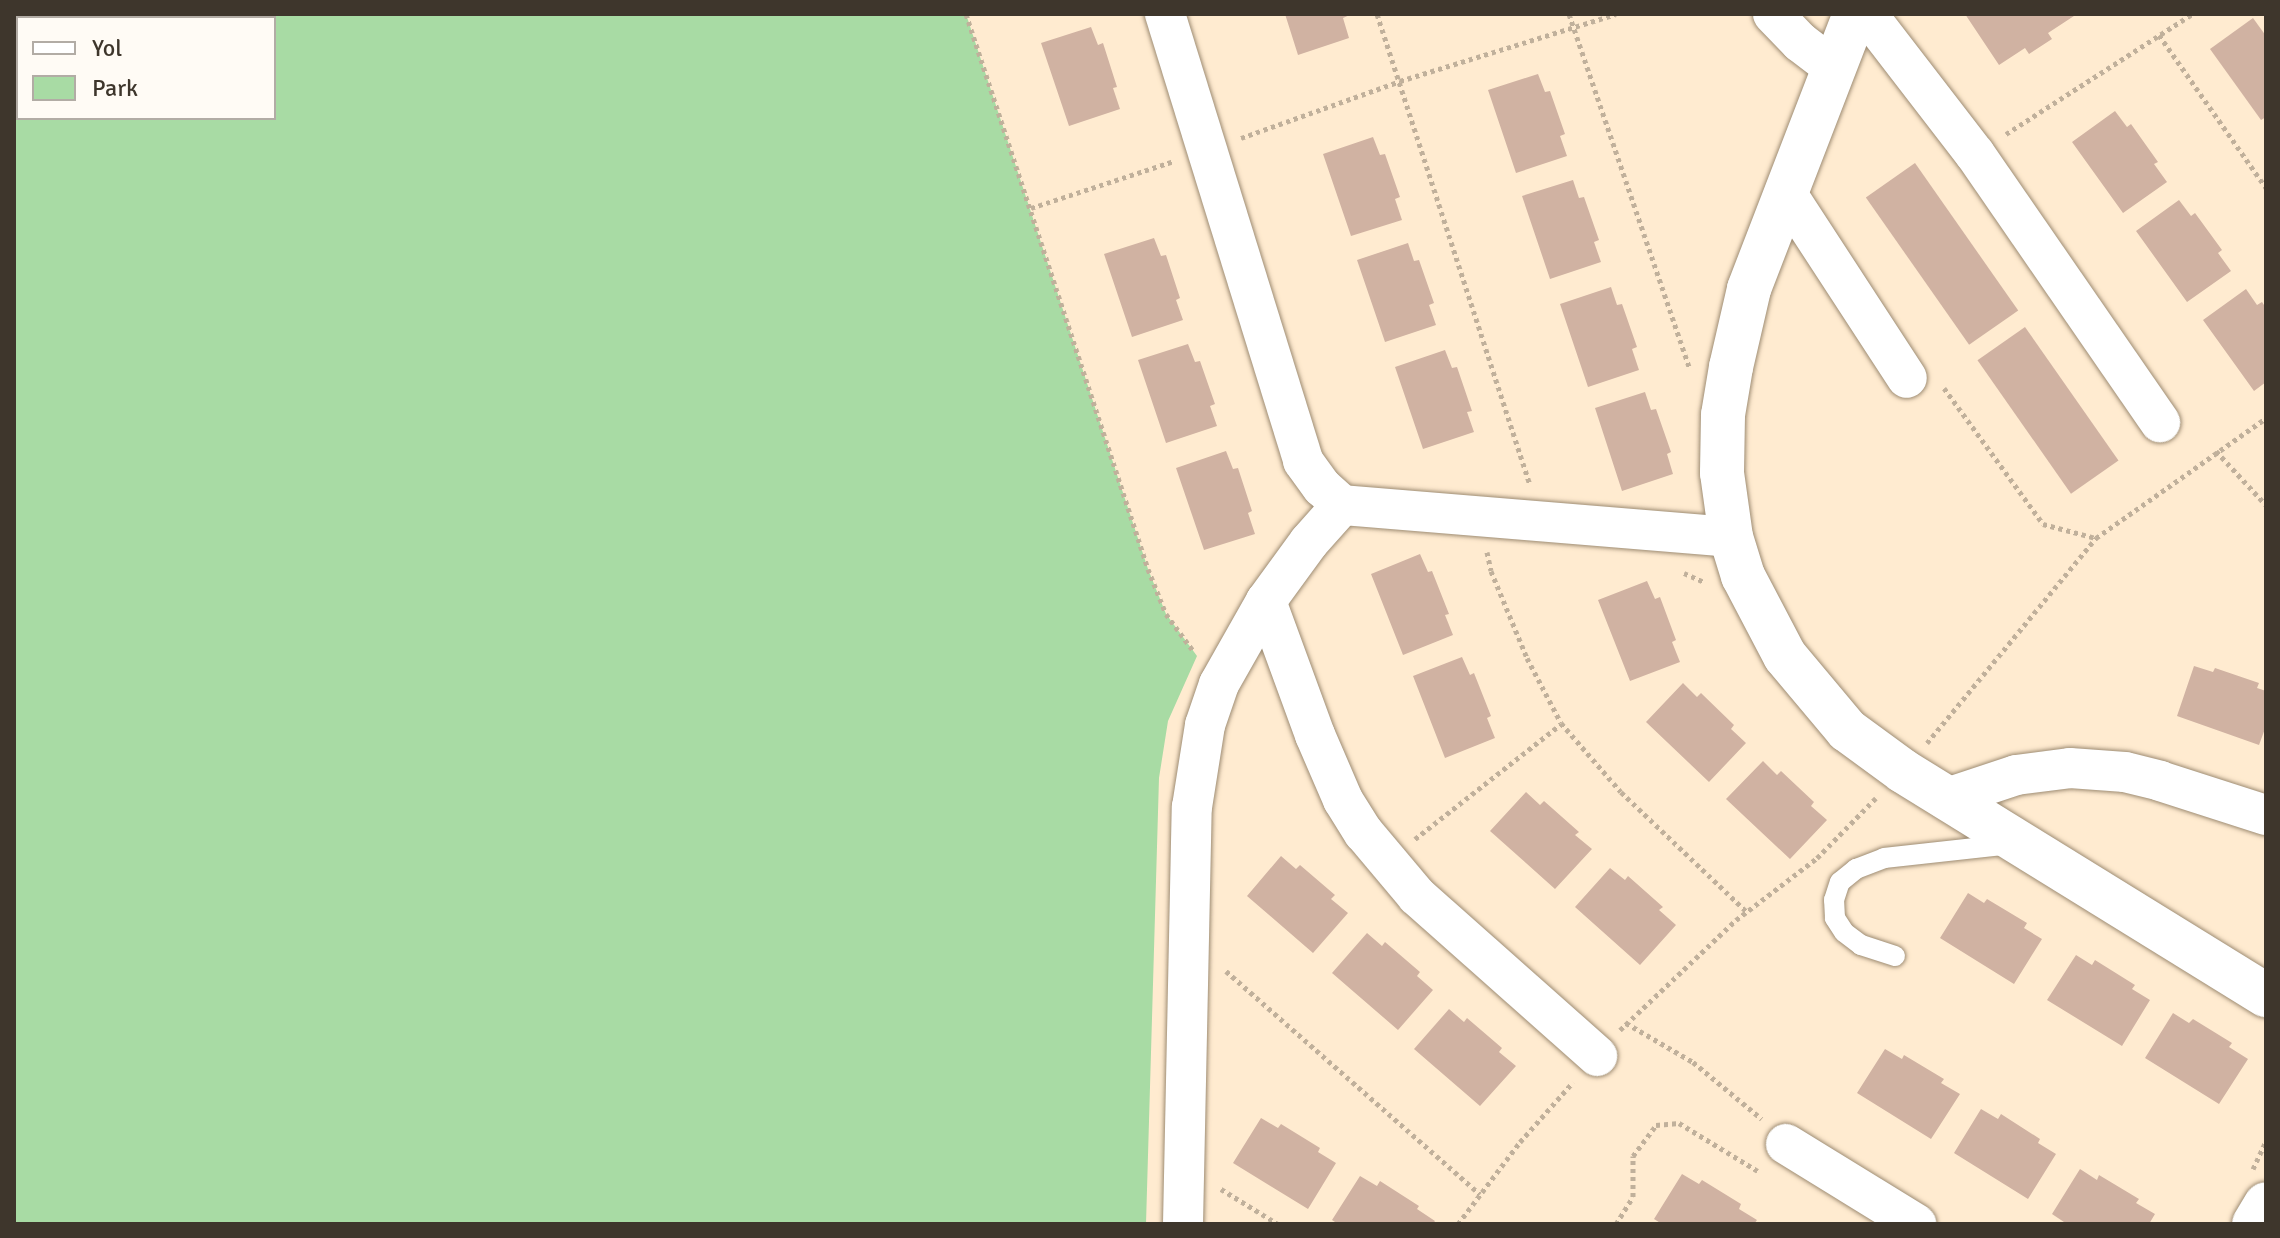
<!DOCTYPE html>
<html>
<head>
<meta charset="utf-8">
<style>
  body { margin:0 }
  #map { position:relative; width:2280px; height:1238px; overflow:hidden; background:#ffebd0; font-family:Signika,sans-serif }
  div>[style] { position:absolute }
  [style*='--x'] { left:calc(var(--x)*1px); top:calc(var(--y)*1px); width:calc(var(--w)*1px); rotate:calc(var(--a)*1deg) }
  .green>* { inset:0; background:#a8dba4 }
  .building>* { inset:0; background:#d0b2a2; transform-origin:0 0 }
  .path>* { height:5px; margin-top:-2.5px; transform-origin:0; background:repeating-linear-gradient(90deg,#c0b09b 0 4px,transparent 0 8px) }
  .roads { filter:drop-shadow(0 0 2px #9e8c73) drop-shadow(0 0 2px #9e8c73) }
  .lane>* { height:20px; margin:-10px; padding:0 10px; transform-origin:10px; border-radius:10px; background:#fff }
  .street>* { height:40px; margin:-20px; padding:0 20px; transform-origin:20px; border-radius:20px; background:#fff }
  .secondary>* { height:44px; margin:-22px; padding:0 22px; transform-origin:22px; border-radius:22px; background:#fff }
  span { translate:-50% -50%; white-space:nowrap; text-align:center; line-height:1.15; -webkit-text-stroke:7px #fffbf5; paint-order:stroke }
  .frame { position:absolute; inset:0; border:16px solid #3e362c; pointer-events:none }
  .legend { position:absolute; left:16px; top:16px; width:260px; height:104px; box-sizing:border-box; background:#fffbf5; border:2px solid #b2aca5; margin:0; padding:10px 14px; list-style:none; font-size:24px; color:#3e362c }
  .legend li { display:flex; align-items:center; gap:16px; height:40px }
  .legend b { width:40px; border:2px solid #b2aca5 }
</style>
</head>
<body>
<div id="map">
  <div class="green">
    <div style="clip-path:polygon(14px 14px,97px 14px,101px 18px,18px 18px,18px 118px,274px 118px,274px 18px,220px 18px,222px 14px,966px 14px,1148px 569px,1166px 614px,1197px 656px,1168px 721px,1159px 778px,1146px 1224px,14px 1224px)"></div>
  </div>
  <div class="building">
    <div style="clip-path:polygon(1285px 14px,1352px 14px,1343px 18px,1349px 38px,1298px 55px)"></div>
    <div style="clip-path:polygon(1965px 14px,2077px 14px,2048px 33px,2052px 39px,2029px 54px,2025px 48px,1999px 65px)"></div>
    <div style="clip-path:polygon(2253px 18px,2266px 36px,2266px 117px,2261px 120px,2210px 49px)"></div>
    <div style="clip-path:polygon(1091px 27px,1098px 45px,1103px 43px,1117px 87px,1113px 88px,1120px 109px,1069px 126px,1041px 43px)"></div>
    <div style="clip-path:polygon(1538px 74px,1545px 92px,1550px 91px,1565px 134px,1560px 136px,1567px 156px,1516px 173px,1488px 90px)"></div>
    <div style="clip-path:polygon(2115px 111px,2127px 127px,2131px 124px,2158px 162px,2154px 164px,2167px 182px,2123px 213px,2072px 142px)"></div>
    <div style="clip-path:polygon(1373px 137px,1380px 155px,1385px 154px,1400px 197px,1395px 199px,1402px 220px,1351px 236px,1323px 154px)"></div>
    <div style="left:1915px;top:163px;width:180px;height:60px;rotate:55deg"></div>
    <div style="clip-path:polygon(1573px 180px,1579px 198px,1584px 197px,1599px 240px,1594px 242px,1601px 262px,1550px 279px,1522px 196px)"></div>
    <div style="clip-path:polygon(2179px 200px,2191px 216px,2195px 213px,2222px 250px,2218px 253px,2231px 271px,2187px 302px,2136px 231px)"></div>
    <div style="clip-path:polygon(1154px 238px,1161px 256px,1166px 255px,1180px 298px,1176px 300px,1183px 320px,1132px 337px,1104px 254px)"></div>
    <div style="clip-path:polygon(1408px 243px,1414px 261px,1419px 260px,1434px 303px,1429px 305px,1436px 325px,1385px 342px,1357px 260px)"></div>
    <div style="clip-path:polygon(1611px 287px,1617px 305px,1622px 304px,1637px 347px,1632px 349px,1639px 370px,1588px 387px,1560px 304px)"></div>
    <div style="clip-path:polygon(2246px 289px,2257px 305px,2262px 302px,2266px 308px,2266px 382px,2254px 391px,2203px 320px)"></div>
    <div style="left:2025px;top:327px;width:163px;height:58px;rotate:55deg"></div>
    <div style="clip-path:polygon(1188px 344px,1195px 362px,1200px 361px,1215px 404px,1210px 406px,1217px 426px,1166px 443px,1138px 360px)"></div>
    <div style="clip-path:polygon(1445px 350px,1452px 368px,1457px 367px,1472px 411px,1467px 412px,1474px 432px,1423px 449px,1395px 367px)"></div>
    <div style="clip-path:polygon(1645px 392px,1651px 410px,1656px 409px,1671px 452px,1667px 454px,1673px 474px,1622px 491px,1595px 408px)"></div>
    <div style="clip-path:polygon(1226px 451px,1233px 469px,1238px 468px,1252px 511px,1248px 513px,1255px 534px,1204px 550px,1176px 468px)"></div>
    <div style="clip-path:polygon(1420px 554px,1428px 572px,1432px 571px,1449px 614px,1445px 615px,1453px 635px,1403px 655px,1371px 574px)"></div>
    <div style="clip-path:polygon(1647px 581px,1655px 599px,1660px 597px,1676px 640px,1672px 642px,1680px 662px,1630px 681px,1598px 600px)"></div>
    <div style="clip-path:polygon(1462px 657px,1470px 675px,1474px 673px,1491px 716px,1487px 718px,1495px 738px,1445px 758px,1413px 676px)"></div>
    <div style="clip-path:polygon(2194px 666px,2213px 672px,2215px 668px,2259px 683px,2257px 688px,2266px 691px,2266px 726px,2259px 745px,2177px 716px)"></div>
    <div style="clip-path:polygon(1683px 683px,1697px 697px,1701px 693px,1734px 725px,1731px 729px,1746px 743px,1709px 782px,1646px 722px)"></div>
    <div style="clip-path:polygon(1763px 761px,1777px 775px,1781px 771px,1814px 802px,1811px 806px,1827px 820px,1790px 859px,1726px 799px)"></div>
    <div style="clip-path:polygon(1526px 792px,1540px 805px,1544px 801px,1579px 832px,1575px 835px,1592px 849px,1555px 889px,1490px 831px)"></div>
    <div style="clip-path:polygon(1281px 856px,1296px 869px,1300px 865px,1335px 895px,1331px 899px,1348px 913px,1313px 953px,1247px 896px)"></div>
    <div style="clip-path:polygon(1610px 868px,1625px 880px,1628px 876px,1663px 907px,1659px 910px,1676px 925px,1640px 965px,1575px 907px)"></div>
    <div style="clip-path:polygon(1968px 893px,1984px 903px,1987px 899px,2027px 923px,2024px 928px,2042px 939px,2014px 984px,1940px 938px)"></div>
    <div style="clip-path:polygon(1367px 933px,1382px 946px,1385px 942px,1420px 972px,1417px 976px,1433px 990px,1398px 1030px,1332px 973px)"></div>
    <div style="clip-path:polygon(2076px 955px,2092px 965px,2095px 960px,2135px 985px,2132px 989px,2150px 1000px,2122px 1046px,2047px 1000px)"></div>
    <div style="clip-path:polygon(1449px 1009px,1464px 1022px,1467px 1018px,1502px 1048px,1499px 1052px,1516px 1066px,1480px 1106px,1414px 1049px)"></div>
    <div style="clip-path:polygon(2173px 1013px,2189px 1023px,2193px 1019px,2232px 1043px,2229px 1047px,2248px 1059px,2219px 1104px,2145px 1058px)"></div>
    <div style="clip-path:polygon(1885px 1049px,1902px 1059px,1904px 1055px,1944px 1079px,1941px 1083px,1960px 1094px,1931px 1139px,1857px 1093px)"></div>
    <div style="clip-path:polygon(1981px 1109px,1998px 1119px,2001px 1114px,2040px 1139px,2038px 1143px,2056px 1154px,2028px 1199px,1954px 1153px)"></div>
    <div style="clip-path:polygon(1261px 1118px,1278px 1128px,1281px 1124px,1320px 1148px,1318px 1152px,1336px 1163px,1308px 1209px,1233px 1163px)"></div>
    <div style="clip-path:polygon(2080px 1169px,2097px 1180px,2099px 1175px,2139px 1199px,2136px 1203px,2155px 1214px,2149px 1224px,2067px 1224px,2052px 1214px)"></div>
    <div style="clip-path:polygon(1682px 1174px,1699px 1184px,1702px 1180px,1741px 1204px,1739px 1209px,1757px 1220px,1754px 1224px,1662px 1224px,1654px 1219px)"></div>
    <div style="clip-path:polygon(1360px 1176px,1377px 1186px,1380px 1181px,1419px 1206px,1417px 1209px,1435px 1221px,1433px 1224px,1338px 1224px,1332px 1220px)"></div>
  </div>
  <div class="path">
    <div style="--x:966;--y:14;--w:584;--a:71.84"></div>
    <div style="--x:1148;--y:569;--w:48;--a:68.2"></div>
    <div style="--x:1166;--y:614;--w:47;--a:53.6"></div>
    <div style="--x:1377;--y:14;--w:493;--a:72"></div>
    <div style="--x:1569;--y:14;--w:375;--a:71.2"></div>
    <div style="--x:2159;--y:35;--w:187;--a:55"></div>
    <div style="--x:2006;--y:134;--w:221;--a:-32.8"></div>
    <div style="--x:1241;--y:138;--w:169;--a:-19.7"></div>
    <div style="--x:1400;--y:81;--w:226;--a:-17.2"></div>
    <div style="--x:1031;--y:208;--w:151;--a:-18.2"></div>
    <div style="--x:1944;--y:388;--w:168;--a:53.9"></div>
    <div style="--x:2043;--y:524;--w:55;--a:14.8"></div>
    <div style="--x:2216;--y:451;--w:74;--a:47.2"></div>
    <div style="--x:1487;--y:552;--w:19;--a:78"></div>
    <div style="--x:1491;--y:571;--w:94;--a:67.5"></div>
    <div style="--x:1527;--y:658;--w:73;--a:62.4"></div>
    <div style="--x:1561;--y:723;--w:91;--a:49"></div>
    <div style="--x:1621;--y:792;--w:174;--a:43.6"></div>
    <div style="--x:1684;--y:573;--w:22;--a:24"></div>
    <div style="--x:1927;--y:743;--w:266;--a:-50.5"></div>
    <div style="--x:2096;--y:538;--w:208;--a:-35.2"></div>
    <div style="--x:1415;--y:839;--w:186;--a:-38.2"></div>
    <div style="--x:1226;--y:971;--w:338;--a:41.3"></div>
    <div style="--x:1626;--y:1023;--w:78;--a:30.2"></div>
    <div style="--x:1693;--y:1062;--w:89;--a:39.6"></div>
    <div style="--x:1620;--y:1030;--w:160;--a:-43.5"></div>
    <div style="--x:1736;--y:920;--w:102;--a:-37.4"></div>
    <div style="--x:1817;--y:858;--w:84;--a:-45.5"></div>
    <div style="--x:2253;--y:1169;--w:31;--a:-65"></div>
    <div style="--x:1221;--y:1189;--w:67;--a:31.6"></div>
    <div style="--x:1458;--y:1224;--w:103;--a:-52.9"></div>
    <div style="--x:1520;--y:1142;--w:80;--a:-48.5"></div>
    <div style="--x:1616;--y:1224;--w:32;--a:-58"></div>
    <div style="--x:1633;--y:1197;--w:41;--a:-90"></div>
    <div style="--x:1633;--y:1156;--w:39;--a:-53"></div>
    <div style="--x:1656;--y:1125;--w:23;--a:-5"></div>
    <div style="--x:1679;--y:1123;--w:92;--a:31.3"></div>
  </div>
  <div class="roads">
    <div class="lane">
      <div style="--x:1895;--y:956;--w:36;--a:-162"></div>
      <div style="--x:1861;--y:945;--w:21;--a:-143"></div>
      <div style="--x:1844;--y:932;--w:17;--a:-123"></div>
      <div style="--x:1835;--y:918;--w:18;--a:-93"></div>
      <div style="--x:1834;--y:900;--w:19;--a:-72"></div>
      <div style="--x:1840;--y:882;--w:21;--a:-39"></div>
      <div style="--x:1856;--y:869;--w:30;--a:-21"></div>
      <div style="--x:1884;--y:858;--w:128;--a:-6.3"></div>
    </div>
    <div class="street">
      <div style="--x:1165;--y:14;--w:468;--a:72.8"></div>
      <div style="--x:1303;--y:461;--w:32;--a:54"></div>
      <div style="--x:1322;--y:487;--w:27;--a:42"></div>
      <div style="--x:1342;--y:505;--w:390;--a:4.7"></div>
      <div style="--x:1773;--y:14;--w:39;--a:46"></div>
      <div style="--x:1800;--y:42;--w:43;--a:37.4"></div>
      <div style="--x:1867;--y:14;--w:177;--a:52.4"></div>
      <div style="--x:1975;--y:154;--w:326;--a:55.4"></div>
      <div style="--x:1785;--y:191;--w:223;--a:56.9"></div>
      <div style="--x:1266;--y:601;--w:143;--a:69.9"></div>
      <div style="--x:1315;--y:735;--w:71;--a:66.7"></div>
      <div style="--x:1343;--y:800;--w:39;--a:58"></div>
      <div style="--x:1364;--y:833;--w:82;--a:49.9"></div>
      <div style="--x:1417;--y:896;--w:241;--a:41.6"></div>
      <div style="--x:1947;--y:798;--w:73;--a:-18.4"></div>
      <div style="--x:2016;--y:775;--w:54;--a:-7.4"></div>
      <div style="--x:2070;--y:768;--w:55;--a:4.2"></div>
      <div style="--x:2125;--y:772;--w:36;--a:14"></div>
      <div style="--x:2160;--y:781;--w:111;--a:17.8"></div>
      <div style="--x:1786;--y:1144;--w:153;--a:31.6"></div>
      <div style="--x:1183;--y:1224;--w:417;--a:-88.8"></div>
      <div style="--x:1192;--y:807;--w:83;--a:-81"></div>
      <div style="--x:1205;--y:725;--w:43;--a:-71.1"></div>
      <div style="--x:1219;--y:684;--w:95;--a:-60.5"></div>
      <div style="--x:1266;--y:601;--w:73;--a:-53.9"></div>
      <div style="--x:1309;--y:542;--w:50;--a:-48.3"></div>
    </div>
    <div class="secondary">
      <div style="--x:1855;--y:14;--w:295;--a:111.1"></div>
      <div style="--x:1749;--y:289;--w:80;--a:103"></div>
      <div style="--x:1731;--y:367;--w:49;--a:99.5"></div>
      <div style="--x:1723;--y:415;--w:58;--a:91"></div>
      <div style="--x:1722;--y:473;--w:65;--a:82"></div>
      <div style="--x:1731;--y:537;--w:41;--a:72.9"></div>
      <div style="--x:1743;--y:576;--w:90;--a:62.3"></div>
      <div style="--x:1785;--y:656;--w:97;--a:50"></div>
      <div style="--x:1847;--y:730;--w:69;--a:36.2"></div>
      <div style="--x:1903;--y:771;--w:427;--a:31.7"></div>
      <div style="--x:2254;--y:1224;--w:23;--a:-59"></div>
    </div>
  </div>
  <div class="frame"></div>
  <ul class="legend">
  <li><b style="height:10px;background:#fff"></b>Yol</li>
  <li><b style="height:22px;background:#a8dba4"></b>Park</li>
  </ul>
</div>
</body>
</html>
